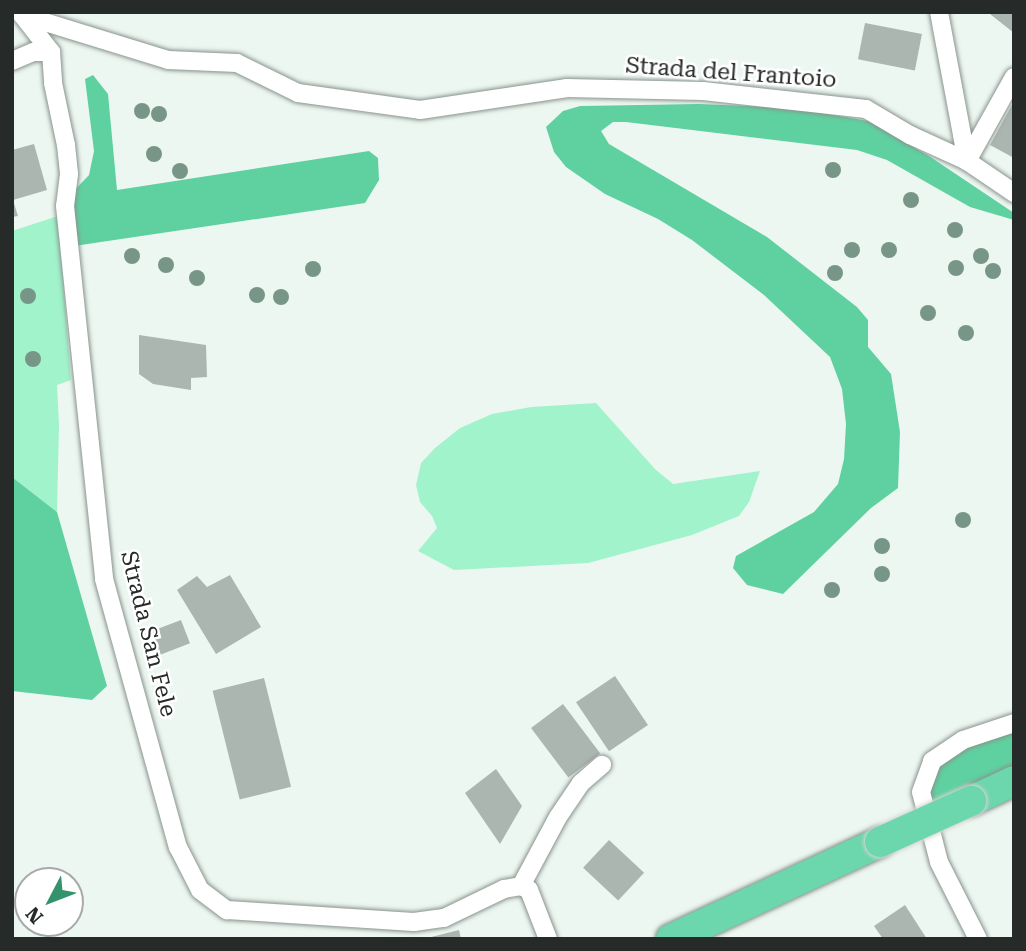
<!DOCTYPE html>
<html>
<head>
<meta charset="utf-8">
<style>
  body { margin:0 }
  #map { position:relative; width:1026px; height:951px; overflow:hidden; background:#edf7f1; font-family:"Roboto Serif",serif }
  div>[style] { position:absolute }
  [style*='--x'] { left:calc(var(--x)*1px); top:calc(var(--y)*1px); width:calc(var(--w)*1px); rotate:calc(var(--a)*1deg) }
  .green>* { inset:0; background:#a1f3cb }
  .forest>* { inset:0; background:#5fd1a0 }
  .building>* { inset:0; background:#acb6b1; transform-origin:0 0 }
  .roads { filter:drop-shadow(0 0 2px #89938e) drop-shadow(0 0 2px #89938e) }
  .minor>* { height:18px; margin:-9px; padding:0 9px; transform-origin:9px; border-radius:9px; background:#fff }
  .trunk>* { height:30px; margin:-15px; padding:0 15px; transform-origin:15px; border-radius:15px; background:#6cd6ac }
  .bridges { filter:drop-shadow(0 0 2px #d4d4d4) drop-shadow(0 0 2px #d4d4d4) }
  .trunk-bridge>* { height:30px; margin:-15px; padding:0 15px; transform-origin:15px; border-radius:15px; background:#6cd6ac }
  .trees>* { width:16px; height:16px; margin:-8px; border-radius:50%; background:#779688 }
  span { translate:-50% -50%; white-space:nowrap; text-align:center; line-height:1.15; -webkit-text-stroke:5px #fff; paint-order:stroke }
  .street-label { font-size:23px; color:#262a28 }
  .frame { position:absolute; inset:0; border:14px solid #262a28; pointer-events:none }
  .north { position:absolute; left:14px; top:867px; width:70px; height:70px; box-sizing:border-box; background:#fff; border:2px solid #a8aaa9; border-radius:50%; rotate:228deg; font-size:19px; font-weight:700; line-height:28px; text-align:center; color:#262a28 }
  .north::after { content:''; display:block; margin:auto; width:24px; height:32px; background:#33936c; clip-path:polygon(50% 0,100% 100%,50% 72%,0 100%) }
</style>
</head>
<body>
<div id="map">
  <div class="green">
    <div style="clip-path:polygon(58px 216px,71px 380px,57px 385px,59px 425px,57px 512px,12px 477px,12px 231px)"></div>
    <div style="clip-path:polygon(596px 403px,655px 469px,673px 484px,760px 471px,749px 502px,739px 516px,692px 535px,588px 563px,454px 570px,418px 551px,437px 528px,432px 516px,420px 502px,416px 485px,421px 463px,435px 448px,460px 428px,492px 414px,531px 407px)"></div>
  </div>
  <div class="forest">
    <div style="clip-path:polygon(93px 75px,108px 94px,117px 190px,369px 151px,378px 158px,379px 180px,365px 203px,74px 246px,69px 196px,89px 175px,94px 151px,85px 79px)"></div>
    <div style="clip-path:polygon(699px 104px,793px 108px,868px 121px,929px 156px,1014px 213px,1014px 220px,970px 207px,887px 160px,857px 150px,626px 122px,613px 122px,601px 131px,609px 144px,767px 237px,857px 307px,868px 320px,868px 347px,891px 374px,900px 432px,898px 488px,871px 508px,783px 594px,747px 585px,733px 568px,736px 556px,814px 512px,838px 484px,844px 459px,846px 424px,842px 389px,830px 357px,764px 295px,692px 240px,658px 219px,605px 194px,566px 167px,554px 152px,546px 127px,563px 111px,580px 106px)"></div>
    <div style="clip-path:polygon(12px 477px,57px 512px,107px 686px,92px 700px,12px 691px)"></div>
    <div style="clip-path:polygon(1014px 727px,1014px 768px,927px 807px,930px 775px,952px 752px)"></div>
  </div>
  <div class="building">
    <div style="clip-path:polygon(991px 12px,1014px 12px,1014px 33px,990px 14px)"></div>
    <div style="left:865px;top:23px;width:58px;height:37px;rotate:11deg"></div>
    <div style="clip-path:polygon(1014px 101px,1014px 158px,990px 145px)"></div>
    <div style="clip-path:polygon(34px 144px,47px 190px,13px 200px,18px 216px,12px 217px,12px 150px)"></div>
    <div style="clip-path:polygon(139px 335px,206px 345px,207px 377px,191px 378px,191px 390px,153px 384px,139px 374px)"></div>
    <div style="clip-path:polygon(230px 575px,261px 627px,216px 654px,177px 590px,197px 576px,207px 587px)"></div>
    <div style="left:181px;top:620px;width:25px;height:38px;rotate:69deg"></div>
    <div style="left:615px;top:676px;width:59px;height:47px;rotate:56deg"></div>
    <div style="left:264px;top:678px;width:112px;height:53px;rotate:76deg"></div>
    <div style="left:563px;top:704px;width:62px;height:40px;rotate:53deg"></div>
    <div style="clip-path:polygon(496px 769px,522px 806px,500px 844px,465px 793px)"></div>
    <div style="left:609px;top:840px;width:48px;height:38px;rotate:43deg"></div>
    <div style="clip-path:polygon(905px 905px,927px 939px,883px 939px,874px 926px)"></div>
    <div style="clip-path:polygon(459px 930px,461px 939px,427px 939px,427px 938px)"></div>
  </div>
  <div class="roads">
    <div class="minor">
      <div style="--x:939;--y:12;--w:152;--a:79.4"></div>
      <div style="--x:22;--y:15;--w:153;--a:17.1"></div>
      <div style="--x:168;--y:60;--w:69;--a:2.5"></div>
      <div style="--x:237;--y:63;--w:68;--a:26.2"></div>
      <div style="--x:298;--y:93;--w:123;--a:7.9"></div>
      <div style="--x:420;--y:110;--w:149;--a:-8.5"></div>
      <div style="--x:567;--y:88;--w:136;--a:1.3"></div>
      <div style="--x:703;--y:91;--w:164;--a:6.3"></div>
      <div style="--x:866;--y:109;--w:51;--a:30.6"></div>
      <div style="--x:910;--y:135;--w:63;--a:24.5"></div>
      <div style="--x:967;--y:161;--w:57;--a:34.2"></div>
      <div style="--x:23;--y:16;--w:46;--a:52.1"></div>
      <div style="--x:51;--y:52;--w:31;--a:86"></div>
      <div style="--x:53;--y:83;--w:63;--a:78.2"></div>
      <div style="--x:66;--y:145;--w:29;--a:84"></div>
      <div style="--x:69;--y:174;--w:32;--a:97"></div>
      <div style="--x:65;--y:206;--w:375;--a:84"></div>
      <div style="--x:104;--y:579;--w:278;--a:74.6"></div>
      <div style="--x:178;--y:847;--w:48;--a:62.9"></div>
      <div style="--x:200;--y:890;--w:34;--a:37"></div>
      <div style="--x:227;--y:910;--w:187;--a:3.7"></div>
      <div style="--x:414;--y:922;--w:30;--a:-8"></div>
      <div style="--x:444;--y:918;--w:67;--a:-25.8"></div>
      <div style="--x:504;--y:889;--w:17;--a:-10"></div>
      <div style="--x:12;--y:61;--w:23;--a:-23"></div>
      <div style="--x:33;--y:52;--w:18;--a:0"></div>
      <div style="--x:967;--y:161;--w:96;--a:-60.8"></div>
      <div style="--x:548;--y:939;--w:53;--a:-111.2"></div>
      <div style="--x:529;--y:890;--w:9;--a:-153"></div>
      <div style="--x:521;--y:886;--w:78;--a:-61.8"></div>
      <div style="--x:558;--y:817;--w:41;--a:-55.9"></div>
      <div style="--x:581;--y:783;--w:28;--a:-41"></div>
      <div style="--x:978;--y:939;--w:86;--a:-116.9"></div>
      <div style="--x:939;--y:862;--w:72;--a:-104.4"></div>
      <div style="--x:921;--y:792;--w:33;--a:-70"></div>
      <div style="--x:932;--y:761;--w:37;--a:-34"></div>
      <div style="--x:963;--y:740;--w:54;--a:-18.4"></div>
    </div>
    <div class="trunk">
      <div style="--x:971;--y:801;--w:47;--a:-24.9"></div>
      <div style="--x:671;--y:939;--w:230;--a:-24.9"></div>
    </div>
  </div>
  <div class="bridges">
    <div class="trunk-bridge">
      <div style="--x:880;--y:842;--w:100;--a:-24.3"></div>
    </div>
  </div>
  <div class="trees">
    <div style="left:142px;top:111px"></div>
    <div style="left:159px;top:114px"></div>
    <div style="left:154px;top:154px"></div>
    <div style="left:833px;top:170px"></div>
    <div style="left:180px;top:171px"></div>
    <div style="left:911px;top:200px"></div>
    <div style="left:955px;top:230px"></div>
    <div style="left:852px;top:250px"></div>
    <div style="left:889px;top:250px"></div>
    <div style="left:132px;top:256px"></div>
    <div style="left:981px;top:256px"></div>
    <div style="left:166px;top:265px"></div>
    <div style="left:956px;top:268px"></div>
    <div style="left:313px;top:269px"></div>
    <div style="left:993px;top:271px"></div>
    <div style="left:835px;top:273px"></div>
    <div style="left:197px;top:278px"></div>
    <div style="left:257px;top:295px"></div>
    <div style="left:28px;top:296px"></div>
    <div style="left:281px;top:297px"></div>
    <div style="left:928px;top:313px"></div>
    <div style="left:966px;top:333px"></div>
    <div style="left:33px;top:359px"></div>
    <div style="left:963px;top:520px"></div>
    <div style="left:882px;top:546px"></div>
    <div style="left:882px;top:574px"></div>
    <div style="left:832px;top:590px"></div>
  </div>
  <div class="street-label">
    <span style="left:731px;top:73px;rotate:4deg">Strada del Frantoio</span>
    <span style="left:148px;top:634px;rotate:76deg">Strada San Fele</span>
  </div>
  <div class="frame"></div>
  <div class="north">N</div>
</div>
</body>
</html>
